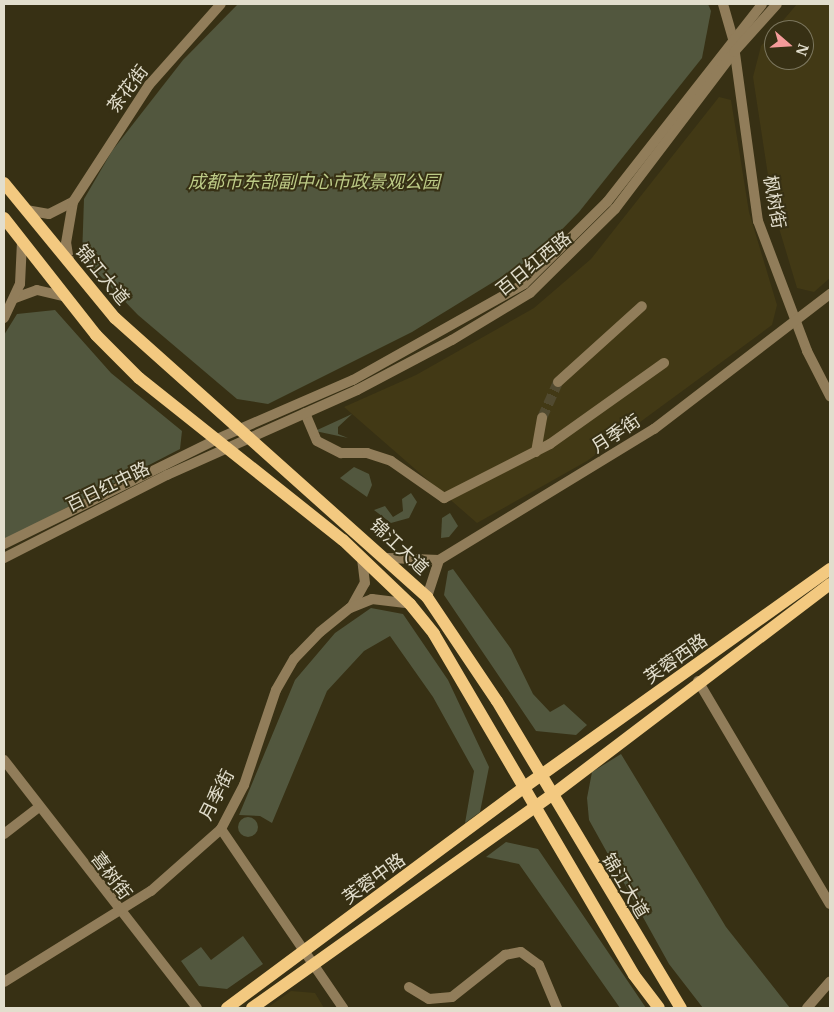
<!DOCTYPE html>
<html>
<head>
<meta charset="utf-8">
<style>
  body { margin:0 }
  #map { position:relative; width:834px; height:1012px; overflow:hidden; background:#373014; font-family:Merriweather,"Noto Sans SC",serif }
  div>[style] { position:absolute }
  [style*='--x'] { left:calc(var(--x)*1px); top:calc(var(--y)*1px); width:calc(var(--w)*1px); rotate:calc(var(--a)*1deg) }
  .built>* { inset:0; background:#423915 }
  .green>* { inset:0; background:#52573e }
  .round { border-radius:50% }
  .minor-tunnel>* { height:10px; margin-top:-5px; transform-origin:0; background:repeating-linear-gradient(90deg,#514a30 0 10px,transparent 0 15px) }
  .minor>* { height:10px; margin:-5px; padding:0 5px; transform-origin:5px; border-radius:5px; background:#917d5a }
  .major>* { height:12px; margin:-6px; padding:0 6px; transform-origin:6px; border-radius:6px; background:#f3c980 }
  span { translate:-50% -50%; white-space:nowrap; text-align:center; line-height:1.15; -webkit-text-stroke:4px #373014; paint-order:stroke }
  .street-label { font-size:18px; color:#e2decd }
  .park-label { font-size:18px; color:#bcca86; font-style:italic }
  .frame { position:absolute; inset:0; border:5px solid #e2decd; pointer-events:none }
  .north { position:absolute; left:764px; top:20px; width:50px; height:50px; box-sizing:border-box; background:#373014; border:1px solid #7b765e; border-radius:50%; rotate:109deg; font-size:14px; font-weight:700; line-height:20px; text-align:center; color:#e2decd }
  .north::after { content:''; display:block; margin:auto; width:18px; height:22px; background:#f59b9a; clip-path:polygon(50% 0,100% 100%,50% 72%,0 100%) }
</style>
</head>
<body>
<div id="map">
  <div class="built">
    <div style="clip-path:polygon(797px 4px,830px 4px,830px 278px,814px 292px,797px 288px,773px 208px,753px 77px,761px 46px,774px 31px,774px 60px,804px 60px,804px 30px,775px 30px)"></div>
    <div style="clip-path:polygon(719px 97px,731px 100px,749px 212px,777px 305px,772px 325px,587px 461px,477px 523px,344px 407px,416px 375px,534px 308px,591px 259px)"></div>
    <div style="clip-path:polygon(291px 991px,315px 993px,324px 1008px,267px 1008px)"></div>
  </div>
  <div class="green">
    <div style="clip-path:polygon(238px 4px,708px 4px,711px 11px,702px 58px,579px 212px,537px 255px,412px 332px,268px 404px,237px 399px,138px 315px,82px 257px,84px 199px,112px 151px,183px 60px)"></div>
    <div style="clip-path:polygon(55px 310px,111px 373px,182px 431px,180px 449px,4px 540px,4px 335px,17px 314px)"></div>
    <div style="clip-path:polygon(352px 414px,338px 427px,338px 434px,348px 438px,315px 431px)"></div>
    <div style="clip-path:polygon(354px 467px,369px 474px,372px 485px,367px 497px,340px 478px)"></div>
    <div style="clip-path:polygon(411px 493px,417px 502px,409px 518px,391px 523px,374px 510px,385px 506px,393px 517px,403px 511px,402px 499px)"></div>
    <div style="clip-path:polygon(450px 513px,458px 526px,449px 537px,441px 538px,442px 518px)"></div>
    <div style="clip-path:polygon(453px 569px,511px 649px,533px 694px,550px 712px,564px 704px,587px 725px,576px 735px,536px 731px,444px 595px,448px 571px)"></div>
    <div style="clip-path:polygon(371px 608px,403px 614px,448px 680px,489px 767px,480px 812px,465px 823px,474px 771px,433px 697px,390px 636px,364px 651px,327px 691px,272px 823px,260px 816px,239px 815px,295px 680px,335px 633px)"></div>
    <div style="clip-path:polygon(621px 754px,726px 927px,790px 1008px,703px 1008px,669px 964px,589px 820px,587px 798px,592px 772px)"></div>
    <div class="round" style="left:238px;top:817px;width:20px;height:20px"></div>
    <div style="clip-path:polygon(506px 842px,538px 849px,646px 1008px,620px 1008px,519px 864px,486px 857px)"></div>
    <div style="clip-path:polygon(243px 936px,263px 964px,227px 989px,199px 986px,181px 961px,201px 947px,211px 960px)"></div>
  </div>
  <div class="minor-tunnel">
    <div style="--x:542;--y:418;--w:39;--a:-66"></div>
  </div>
  <div class="minor">
    <div style="--x:723;--y:4;--w:36;--a:74"></div>
    <div style="--x:733;--y:39;--w:184;--a:82.2"></div>
    <div style="--x:758;--y:221;--w:139;--a:69.3"></div>
    <div style="--x:807;--y:351;--w:51;--a:62.9"></div>
    <div style="--x:26;--y:210;--w:23;--a:10"></div>
    <div style="--x:49;--y:214;--w:27;--a:-27"></div>
    <div style="--x:69;--y:261;--w:18;--a:-99"></div>
    <div style="--x:66;--y:243;--w:42;--a:-80.3"></div>
    <div style="--x:73;--y:202;--w:140;--a:-57"></div>
    <div style="--x:149;--y:85;--w:108;--a:-48.4"></div>
    <div style="--x:15;--y:298;--w:23;--a:-20"></div>
    <div style="--x:37;--y:290;--w:27;--a:13"></div>
    <div style="--x:4;--y:318;--w:38;--a:-65"></div>
    <div style="--x:20;--y:284;--w:43;--a:-87.3"></div>
    <div style="--x:558;--y:382;--w:113;--a:-42.1"></div>
    <div style="--x:305;--y:413;--w:30;--a:67"></div>
    <div style="--x:317;--y:441;--w:27;--a:27"></div>
    <div style="--x:341;--y:453;--w:26;--a:0"></div>
    <div style="--x:367;--y:453;--w:25;--a:18"></div>
    <div style="--x:391;--y:461;--w:65;--a:34.9"></div>
    <div style="--x:444;--y:498;--w:119;--a:-27"></div>
    <div style="--x:550;--y:444;--w:140;--a:-35.4"></div>
    <div style="--x:536;--y:452;--w:35;--a:-80"></div>
    <div style="--x:4;--y:544;--w:237;--a:-26.2"></div>
    <div style="--x:217;--y:439;--w:148;--a:-23.5"></div>
    <div style="--x:353;--y:380;--w:196;--a:-29.3"></div>
    <div style="--x:524;--y:284;--w:117;--a:-44.7"></div>
    <div style="--x:607;--y:202;--w:251;--a:-51.9"></div>
    <div style="--x:4;--y:558;--w:183;--a:-27"></div>
    <div style="--x:167;--y:475;--w:208;--a:-24.1"></div>
    <div style="--x:357;--y:390;--w:107;--a:-27.8"></div>
    <div style="--x:452;--y:340;--w:91;--a:-31.1"></div>
    <div style="--x:530;--y:293;--w:120;--a:-44.7"></div>
    <div style="--x:615;--y:209;--w:197;--a:-52.8"></div>
    <div style="--x:734;--y:52;--w:64;--a:-48.1"></div>
    <div style="--x:388;--y:558;--w:51;--a:2.2"></div>
    <div style="--x:427;--y:597;--w:39;--a:-72"></div>
    <div style="--x:439;--y:560;--w:252;--a:-31.4"></div>
    <div style="--x:654;--y:429;--w:222;--a:-37.5"></div>
    <div style="--x:352;--y:606;--w:26;--a:-61"></div>
    <div style="--x:365;--y:583;--w:26;--a:-97"></div>
    <div style="--x:698;--y:681;--w:259;--a:59.4"></div>
    <div style="--x:4;--y:760;--w:314;--a:52.1"></div>
    <div style="--x:221;--y:829;--w:217;--a:55.7"></div>
    <div style="--x:4;--y:834;--w:44;--a:-37.6"></div>
    <div style="--x:4;--y:982;--w:173;--a:-31.8"></div>
    <div style="--x:151;--y:891;--w:94;--a:-41.5"></div>
    <div style="--x:221;--y:829;--w:50;--a:-62.4"></div>
    <div style="--x:244;--y:785;--w:100;--a:-71.4"></div>
    <div style="--x:276;--y:690;--w:36;--a:-60"></div>
    <div style="--x:294;--y:659;--w:37;--a:-46"></div>
    <div style="--x:320;--y:632;--w:38;--a:-39"></div>
    <div style="--x:350;--y:608;--w:24;--a:-22"></div>
    <div style="--x:372;--y:599;--w:38;--a:7"></div>
    <div style="--x:409;--y:987;--w:23;--a:31"></div>
    <div style="--x:429;--y:999;--w:23;--a:-5"></div>
    <div style="--x:452;--y:997;--w:68;--a:-38.4"></div>
    <div style="--x:505;--y:955;--w:16;--a:-11"></div>
    <div style="--x:521;--y:952;--w:22;--a:36"></div>
    <div style="--x:539;--y:965;--w:47;--a:67.3"></div>
    <div style="--x:807;--y:1008;--w:35;--a:-49"></div>
  </div>
  <div class="major">
    <div style="--x:4;--y:183;--w:175;--a:50.6"></div>
    <div style="--x:115;--y:318;--w:419;--a:41.8"></div>
    <div style="--x:427;--y:597;--w:125;--a:56.1"></div>
    <div style="--x:497;--y:701;--w:358;--a:59.1"></div>
    <div style="--x:4;--y:218;--w:149;--a:51.8"></div>
    <div style="--x:96;--y:335;--w:61;--a:45"></div>
    <div style="--x:139;--y:378;--w:260;--a:38.5"></div>
    <div style="--x:343;--y:540;--w:93;--a:43.7"></div>
    <div style="--x:410;--y:604;--w:38;--a:51"></div>
    <div style="--x:434;--y:634;--w:395;--a:59.6"></div>
    <div style="--x:634;--y:975;--w:41;--a:52.9"></div>
    <div style="--x:227;--y:1008;--w:369;--a:-36.6"></div>
    <div style="--x:523;--y:788;--w:377;--a:-35.5"></div>
    <div style="--x:252;--y:1008;--w:368;--a:-35.4"></div>
    <div style="--x:552;--y:795;--w:349;--a:-37.2"></div>
  </div>
  <div class="street-label">
    <span style="left:128px;top:89px;rotate:-53deg">茶花街</span>
    <span style="left:774px;top:202px;rotate:80deg">枫树街</span>
    <span style="left:534px;top:264px;rotate:-39deg">百日红西路</span>
    <span style="left:102px;top:275px;rotate:50deg">锦江大道</span>
    <span style="left:616px;top:434px;rotate:-33deg">月季街</span>
    <span style="left:108px;top:487px;rotate:-26deg">百日红中路</span>
    <span style="left:399px;top:547px;rotate:43deg">锦江大道</span>
    <span style="left:676px;top:659px;rotate:-35deg">芙蓉西路</span>
    <span style="left:217px;top:795px;rotate:-63deg">月季街</span>
    <span style="left:111px;top:876px;rotate:53deg">喜树街</span>
    <span style="left:374px;top:879px;rotate:-36deg">芙蓉中路</span>
    <span style="left:625px;top:886px;rotate:59deg">锦江大道</span>
  </div>
  <div class="park-label">
    <span style="left:314px;top:182px">成都市东部副中心市政景观公园</span>
  </div>
  <div class="frame"></div>
  <div class="north">N</div>
</div>
</body>
</html>
